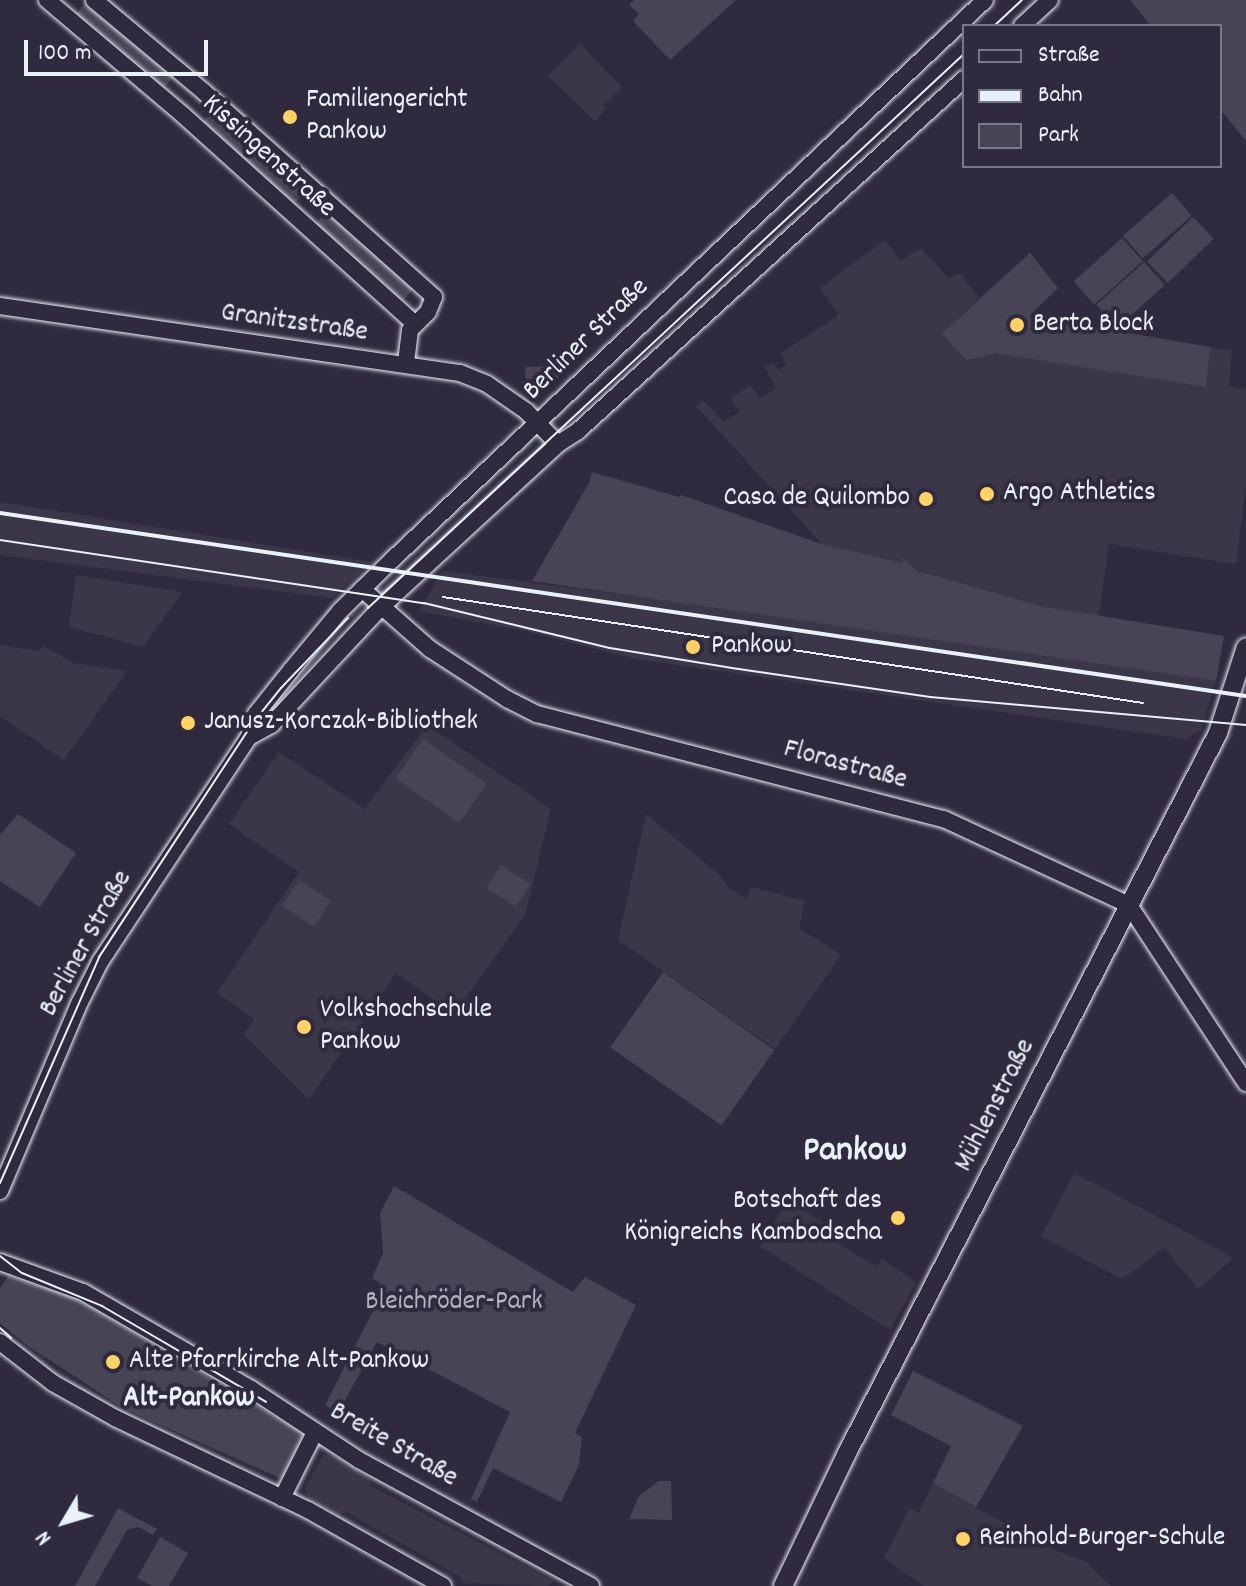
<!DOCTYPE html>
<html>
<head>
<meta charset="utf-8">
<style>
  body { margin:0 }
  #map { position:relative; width:1246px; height:1586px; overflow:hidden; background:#2f2a3d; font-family:Dekko,sans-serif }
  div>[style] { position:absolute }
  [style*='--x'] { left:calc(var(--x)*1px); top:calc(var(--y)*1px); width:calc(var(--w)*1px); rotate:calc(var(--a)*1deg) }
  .built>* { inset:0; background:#3b3749 }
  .green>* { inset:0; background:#464455; transform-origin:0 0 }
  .roads { filter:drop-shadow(0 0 2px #e8f1f8) drop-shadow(0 0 2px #e8f1f8) }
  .secondary>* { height:16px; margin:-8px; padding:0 8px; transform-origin:8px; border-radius:8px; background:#2f2a3d }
  .primary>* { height:18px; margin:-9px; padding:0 9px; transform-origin:9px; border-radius:9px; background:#2f2a3d }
  .tram>* { height:2px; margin:-1px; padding:0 1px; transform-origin:1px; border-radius:1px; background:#e8f1f8 }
  .rail>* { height:4px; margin:-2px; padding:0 2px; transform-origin:2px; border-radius:2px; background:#e8f1f8 }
  .dots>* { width:22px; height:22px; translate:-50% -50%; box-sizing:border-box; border:4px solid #2f2a3d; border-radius:50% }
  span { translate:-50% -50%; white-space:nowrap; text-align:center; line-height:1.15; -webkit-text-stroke:8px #2f2a3d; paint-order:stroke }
  .poi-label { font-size:28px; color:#e8f1f8 }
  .left { translate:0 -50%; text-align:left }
  .right { translate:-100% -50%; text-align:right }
  .street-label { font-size:28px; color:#e8f1f8 }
  .park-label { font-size:28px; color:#afb4bf }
  .neighbourhood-label { font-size:30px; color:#e8f1f8; font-weight:700 }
  .district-label { font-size:36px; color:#e8f1f8; font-weight:700 }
  .legend { position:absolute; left:962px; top:24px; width:260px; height:144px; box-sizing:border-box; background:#2f2a3d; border:2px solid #797a88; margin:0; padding:10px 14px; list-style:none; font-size:24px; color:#e8f1f8 }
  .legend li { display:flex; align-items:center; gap:16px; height:40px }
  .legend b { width:40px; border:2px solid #797a88 }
  .north { position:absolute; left:24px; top:1482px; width:80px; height:80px; -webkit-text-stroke:6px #2f2a3d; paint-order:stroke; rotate:232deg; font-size:22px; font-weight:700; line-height:32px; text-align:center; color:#e8f1f8 }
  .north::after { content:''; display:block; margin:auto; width:28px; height:36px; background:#e8f1f8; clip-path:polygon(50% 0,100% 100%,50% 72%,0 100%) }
  .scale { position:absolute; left:24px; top:40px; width:184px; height:36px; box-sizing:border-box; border:4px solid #e8f1f8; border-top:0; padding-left:10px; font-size:24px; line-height:28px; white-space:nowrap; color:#e8f1f8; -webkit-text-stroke:6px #2f2a3d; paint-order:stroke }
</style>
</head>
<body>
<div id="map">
  <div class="built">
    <div style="clip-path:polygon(580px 44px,622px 87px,603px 106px,606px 109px,595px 121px,548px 76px)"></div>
    <div style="clip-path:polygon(885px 240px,900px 261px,921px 248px,948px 278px,960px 273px,979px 298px,1030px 253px,1058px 288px,1029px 316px,1232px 351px,1229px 386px,1246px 389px,1246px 484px,1236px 564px,1109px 544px,1099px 616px,1041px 606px,941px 579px,918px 570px,903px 559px,904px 563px,822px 544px,696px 406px,703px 400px,723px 422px,740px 412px,731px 399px,750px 385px,760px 398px,776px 388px,765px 367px,773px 363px,778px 370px,786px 365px,781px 353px,839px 315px,820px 288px)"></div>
    <div style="clip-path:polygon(0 502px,69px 513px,372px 562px,332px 598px,0 555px)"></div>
    <div style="clip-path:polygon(443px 571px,710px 606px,1216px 681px,1201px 730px,1186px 739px,636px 659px,525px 631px,419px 611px)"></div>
    <div style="clip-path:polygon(76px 575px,176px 591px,182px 593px,143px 647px,69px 627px)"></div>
    <div style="clip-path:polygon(0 645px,39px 651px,44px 646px,73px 663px,127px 671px,64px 760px,0 716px)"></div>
    <div style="clip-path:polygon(427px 725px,551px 809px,525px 915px,454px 1014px,396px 973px,309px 1099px,244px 1034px,254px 1019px,217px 993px,299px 872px,229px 824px,279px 752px,365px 809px)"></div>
    <div style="clip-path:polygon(646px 814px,717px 873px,730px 889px,747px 899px,751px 887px,805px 901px,799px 928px,841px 955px,775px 1049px,618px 940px)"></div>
    <div style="clip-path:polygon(1074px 1173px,1128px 1201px,1234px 1258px,1198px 1289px,1164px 1248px,1122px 1279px,1041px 1236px)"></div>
    <div style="clip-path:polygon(788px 1200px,826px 1224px,823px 1233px,855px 1254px,877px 1267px,882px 1259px,916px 1282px,890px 1330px,760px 1246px)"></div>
    <div style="clip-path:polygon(323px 1455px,334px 1455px,369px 1478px,371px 1486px,553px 1581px,548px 1586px,464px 1583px,461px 1577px,346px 1512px,339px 1515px,308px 1497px,305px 1488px)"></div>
    <div style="clip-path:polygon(933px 1483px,1045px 1546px,1086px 1562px,1111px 1586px,924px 1586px,884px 1558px,909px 1508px,919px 1512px)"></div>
  </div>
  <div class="green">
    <div style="clip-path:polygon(634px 0,736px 0,670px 60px,633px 21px,639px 14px,629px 5px)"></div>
    <div style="clip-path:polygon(1130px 0,1246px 0,1246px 141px,1220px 109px,1220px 26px,1151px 26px)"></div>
    <div style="left:87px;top:1px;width:115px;height:20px;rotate:40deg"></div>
    <div style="left:215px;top:108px;width:123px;height:22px;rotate:41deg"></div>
    <div style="left:1172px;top:193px;width:30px;height:65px;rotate:49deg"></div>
    <div style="left:327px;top:211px;width:116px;height:21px;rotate:41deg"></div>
    <div style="left:1193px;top:217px;width:30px;height:64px;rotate:46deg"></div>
    <div style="left:1122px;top:238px;width:31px;height:65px;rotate:48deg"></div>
    <div style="clip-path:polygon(1030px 253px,1058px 288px,1029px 316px,1210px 347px,1206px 387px,996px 353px,966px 360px,942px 334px)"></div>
    <div style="left:1144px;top:262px;width:31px;height:64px;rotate:48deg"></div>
    <div style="clip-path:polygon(569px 366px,545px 390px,533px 389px,526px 380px,525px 367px)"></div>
    <div style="clip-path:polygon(592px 472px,679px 497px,681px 495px,822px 544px,903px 563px,901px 557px,918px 571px,1041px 606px,1224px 636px,1216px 681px,532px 581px,589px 483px)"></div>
    <div style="left:423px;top:739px;width:78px;height:48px;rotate:35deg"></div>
    <div style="clip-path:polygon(18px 814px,76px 853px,40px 907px,0 881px,0 835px)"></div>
    <div style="left:501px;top:865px;width:35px;height:27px;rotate:33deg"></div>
    <div style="left:299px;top:880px;width:38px;height:31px;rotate:33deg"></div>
    <div style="left:663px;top:972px;width:136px;height:92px;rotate:35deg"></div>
    <div style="clip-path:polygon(394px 1186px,573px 1292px,585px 1277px,636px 1305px,575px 1433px,582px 1437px,579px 1465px,561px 1502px,493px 1468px,477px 1502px,471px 1499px,510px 1412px,377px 1342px,338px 1413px,325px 1405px,375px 1307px,370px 1302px,380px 1283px,372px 1278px,383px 1253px,380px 1213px)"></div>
    <div style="clip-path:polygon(8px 1276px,75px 1298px,299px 1431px,304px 1440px,286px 1475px,282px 1479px,123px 1408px,28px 1346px,0 1323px,0 1289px)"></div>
    <div style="clip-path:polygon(913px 1371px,1023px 1426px,976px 1507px,933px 1483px,951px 1446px,891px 1415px)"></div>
    <div style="clip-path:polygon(659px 1481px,671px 1481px,672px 1520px,629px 1519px,639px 1496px)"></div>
    <div style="clip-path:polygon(118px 1508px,157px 1529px,153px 1535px,138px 1527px,127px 1530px,95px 1586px,75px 1586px)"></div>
    <div style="clip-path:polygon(160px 1537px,188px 1553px,169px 1586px,152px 1586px,137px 1578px)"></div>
  </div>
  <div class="roads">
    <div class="secondary">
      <div style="--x:47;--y:0;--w:178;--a:40.2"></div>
      <div style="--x:183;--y:115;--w:312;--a:42"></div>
      <div style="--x:94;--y:0;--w:143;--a:39.9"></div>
      <div style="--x:204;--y:92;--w:308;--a:41.7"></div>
      <div style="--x:434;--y:297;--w:16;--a:112"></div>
      <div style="--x:428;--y:312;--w:25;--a:135"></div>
      <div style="--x:410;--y:330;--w:35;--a:97"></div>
      <div style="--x:1022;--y:26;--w:38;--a:-43"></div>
      <div style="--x:0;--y:306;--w:465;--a:8.3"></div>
      <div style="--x:460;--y:373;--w:29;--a:22"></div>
      <div style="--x:487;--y:384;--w:47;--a:34.7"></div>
      <div style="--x:526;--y:411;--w:46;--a:45.9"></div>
      <div style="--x:362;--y:589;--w:91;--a:41.4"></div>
      <div style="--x:430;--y:649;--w:92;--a:33"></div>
      <div style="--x:507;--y:699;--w:34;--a:27"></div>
      <div style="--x:537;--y:714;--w:420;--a:14.5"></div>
      <div style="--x:944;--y:819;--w:204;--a:24.9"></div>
      <div style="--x:1129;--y:905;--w:213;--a:56.7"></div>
      <div style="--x:249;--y:737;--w:25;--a:-29"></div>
      <div style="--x:271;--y:725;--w:161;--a:-47"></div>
      <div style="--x:381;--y:607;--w:241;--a:-42.6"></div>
      <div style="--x:558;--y:444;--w:24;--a:-33"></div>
      <div style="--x:578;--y:431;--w:522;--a:-42.36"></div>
      <div style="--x:0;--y:1191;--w:205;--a:-67.1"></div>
      <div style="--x:80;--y:1002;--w:45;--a:-63.4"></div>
      <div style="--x:100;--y:962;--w:270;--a:-56.5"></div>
      <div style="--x:249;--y:737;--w:24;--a:-73"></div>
      <div style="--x:256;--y:714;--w:56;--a:-51.5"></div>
      <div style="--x:291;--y:670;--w:77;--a:-50.3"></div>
      <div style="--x:340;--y:611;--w:74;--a:-44.5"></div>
      <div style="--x:393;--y:559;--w:814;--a:-43.36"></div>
      <div style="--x:0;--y:1262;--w:88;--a:19.9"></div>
      <div style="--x:83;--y:1292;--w:194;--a:30"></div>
      <div style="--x:251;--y:1389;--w:129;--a:33.3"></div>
      <div style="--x:359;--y:1460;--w:264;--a:28.5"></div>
      <div style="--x:0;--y:1342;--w:67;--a:37.7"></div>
      <div style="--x:53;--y:1383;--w:71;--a:29.4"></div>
      <div style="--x:115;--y:1418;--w:214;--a:25.5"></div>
      <div style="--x:308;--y:1510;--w:155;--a:29.4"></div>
      <div style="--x:282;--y:1498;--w:74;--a:-63.4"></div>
    </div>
    <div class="primary">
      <div style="--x:783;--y:1586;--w:148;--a:-64.3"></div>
      <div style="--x:847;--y:1453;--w:810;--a:-62.74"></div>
      <div style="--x:1218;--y:733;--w:90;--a:-72"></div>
    </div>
  </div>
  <div class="tram">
    <div style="--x:994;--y:26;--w:38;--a:-43"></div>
    <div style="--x:0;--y:540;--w:429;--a:8.5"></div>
    <div style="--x:424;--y:603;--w:191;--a:13.6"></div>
    <div style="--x:610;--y:648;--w:130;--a:9.3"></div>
    <div style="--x:738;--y:669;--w:195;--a:8.3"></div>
    <div style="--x:931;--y:697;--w:316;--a:5.1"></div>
    <div style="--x:443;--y:597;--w:708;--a:8.61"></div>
    <div style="--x:368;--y:608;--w:814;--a:-42.91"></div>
    <div style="--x:0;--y:1183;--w:247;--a:-66.3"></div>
    <div style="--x:99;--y:957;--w:279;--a:-56.7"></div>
    <div style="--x:252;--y:724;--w:46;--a:-51.1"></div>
    <div style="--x:281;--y:688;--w:97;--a:-46.3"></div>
    <div style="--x:0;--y:1256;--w:28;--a:38"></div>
    <div style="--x:22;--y:1273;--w:87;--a:22.4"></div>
    <div style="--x:102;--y:1306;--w:190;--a:30.3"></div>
    <div style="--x:0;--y:1328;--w:15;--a:42"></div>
  </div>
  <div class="rail">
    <div style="--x:0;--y:513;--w:1259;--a:8.36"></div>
  </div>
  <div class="dots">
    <div style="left:290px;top:117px;background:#ffd166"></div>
    <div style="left:1017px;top:325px;background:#ffd166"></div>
    <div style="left:987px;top:494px;background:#ffd166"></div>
    <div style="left:926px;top:499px;background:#ffd166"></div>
    <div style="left:693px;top:647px;background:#ffd166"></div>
    <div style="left:188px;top:723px;background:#ffd166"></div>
    <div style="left:304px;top:1027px;background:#ffd166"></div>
    <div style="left:898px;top:1218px;background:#ffd166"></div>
    <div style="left:113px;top:1362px;background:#ffd166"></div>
    <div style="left:963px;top:1539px;background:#ffd166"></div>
  </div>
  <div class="poi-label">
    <span class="left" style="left:306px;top:117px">Familiengericht<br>Pankow</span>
    <span class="left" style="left:1033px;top:325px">Berta Block</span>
    <span class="left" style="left:1003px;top:494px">Argo Athletics</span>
    <span class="right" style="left:910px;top:499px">Casa de Quilombo</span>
    <span class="left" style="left:711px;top:647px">Pankow</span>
    <span class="left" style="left:204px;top:723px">Janusz-Korczak-Bibliothek</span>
    <span class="left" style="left:320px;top:1027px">Volkshochschule<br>Pankow</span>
    <span class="right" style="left:882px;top:1218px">Botschaft des<br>Königreichs Kambodscha</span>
    <span class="left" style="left:129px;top:1362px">Alte Pfarrkirche Alt-Pankow</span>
    <span class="left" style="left:979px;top:1539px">Reinhold-Burger-Schule</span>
  </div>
  <div class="street-label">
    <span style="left:268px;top:157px;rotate:42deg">Kissingenstraße</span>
    <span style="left:294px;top:324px;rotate:8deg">Granitzstraße</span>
    <span style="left:587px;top:340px;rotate:-44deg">Berliner Straße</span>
    <span style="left:845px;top:766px;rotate:15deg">Florastraße</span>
    <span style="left:87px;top:944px;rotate:-61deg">Berliner Straße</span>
    <span style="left:996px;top:1106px;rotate:-63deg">Mühlenstraße</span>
    <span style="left:393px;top:1446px;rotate:30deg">Breite Straße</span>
  </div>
  <div class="park-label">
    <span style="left:454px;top:1303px">Bleichröder-Park</span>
  </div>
  <div class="neighbourhood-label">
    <span style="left:189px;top:1400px">Alt-Pankow</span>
  </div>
  <div class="district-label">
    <span style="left:855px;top:1153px">Pankow</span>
  </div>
  <ul class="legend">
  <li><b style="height:10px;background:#2f2a3d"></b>Straße</li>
  <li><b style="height:10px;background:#e8f1f8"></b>Bahn</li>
  <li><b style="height:22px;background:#464455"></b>Park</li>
  </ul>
  <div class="north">N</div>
  <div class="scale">100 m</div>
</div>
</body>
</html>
